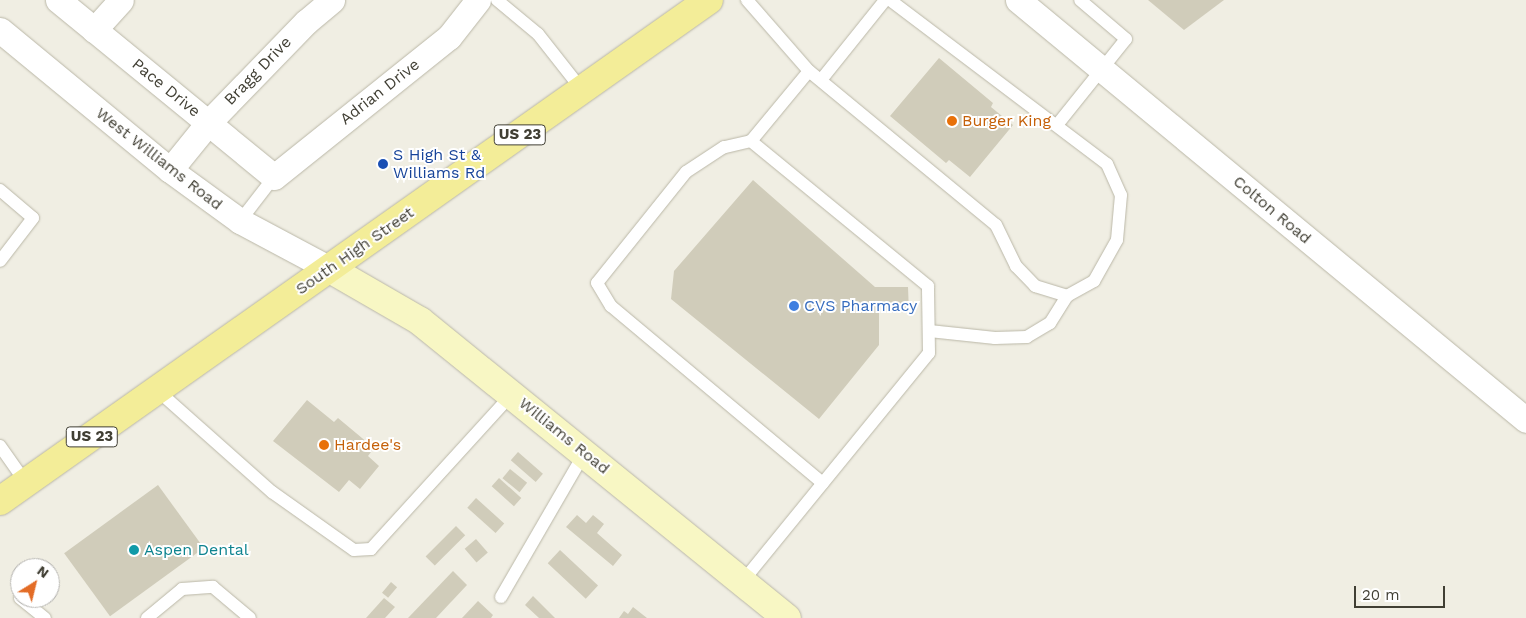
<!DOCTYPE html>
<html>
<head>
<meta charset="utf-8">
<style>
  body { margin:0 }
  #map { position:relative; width:1526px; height:618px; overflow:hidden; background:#f0eee3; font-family:"Work Sans",sans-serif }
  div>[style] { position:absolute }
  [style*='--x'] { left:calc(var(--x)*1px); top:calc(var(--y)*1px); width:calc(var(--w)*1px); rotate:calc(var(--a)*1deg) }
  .building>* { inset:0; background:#d0ccba; transform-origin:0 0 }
  .roads { filter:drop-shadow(0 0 1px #bab7a7) drop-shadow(0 0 1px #bab7a7) }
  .lane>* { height:12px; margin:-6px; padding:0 6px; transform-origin:6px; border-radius:6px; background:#fff }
  .street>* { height:25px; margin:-12.5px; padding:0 12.5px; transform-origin:12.5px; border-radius:12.5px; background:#fff }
  .secondary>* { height:28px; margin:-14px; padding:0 14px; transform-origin:14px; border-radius:14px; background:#f8f7c4 }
  .primary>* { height:28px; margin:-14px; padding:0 14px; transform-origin:14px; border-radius:14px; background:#f3ed98 }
  .dots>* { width:14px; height:14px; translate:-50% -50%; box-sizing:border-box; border:2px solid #fff; border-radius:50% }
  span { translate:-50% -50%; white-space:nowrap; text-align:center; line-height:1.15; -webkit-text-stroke:4px #fff; paint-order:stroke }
  .shield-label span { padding:1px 4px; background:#fff; border:1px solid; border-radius:4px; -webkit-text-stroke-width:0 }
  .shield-label { font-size:15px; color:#413f34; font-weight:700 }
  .street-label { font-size:16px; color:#413f34 }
  .food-label { font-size:16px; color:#c56008 }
  .left { translate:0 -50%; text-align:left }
  .transit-label { font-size:16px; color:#164399 }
  .shop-label { font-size:16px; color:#366cbe }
  .culture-label { font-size:16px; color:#0d838f }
  .north { position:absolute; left:10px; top:558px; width:50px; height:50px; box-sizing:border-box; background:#fff; border:1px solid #b3b2ae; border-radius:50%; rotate:36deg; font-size:14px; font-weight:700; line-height:20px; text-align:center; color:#413f34 }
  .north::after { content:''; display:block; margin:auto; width:18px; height:22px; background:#e36c26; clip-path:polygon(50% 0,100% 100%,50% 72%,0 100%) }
  .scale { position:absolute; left:1354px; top:586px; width:91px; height:22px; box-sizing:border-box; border:2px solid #413f34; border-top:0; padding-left:6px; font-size:15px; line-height:18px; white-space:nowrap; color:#413f34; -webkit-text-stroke:4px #fff; paint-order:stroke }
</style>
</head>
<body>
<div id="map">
  <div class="building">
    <div style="clip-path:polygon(1148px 0,1224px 0,1184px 30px)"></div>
    <div style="clip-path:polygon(939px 58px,993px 103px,991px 107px,1013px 125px,970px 177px,949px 160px,946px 163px,890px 116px)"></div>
    <div style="clip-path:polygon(753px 180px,875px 287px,908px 287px,909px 312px,879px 313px,879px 345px,819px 419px,671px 299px,674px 271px)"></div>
    <div style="clip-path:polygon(307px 400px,334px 422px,338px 418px,374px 448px,368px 456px,379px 466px,360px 489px,349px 480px,339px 492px,273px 441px)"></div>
    <div style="left:518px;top:452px;width:33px;height:11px;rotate:41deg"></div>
    <div style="left:510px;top:469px;width:22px;height:12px;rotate:39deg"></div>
    <div style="left:499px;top:478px;width:30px;height:11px;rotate:42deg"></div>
    <div style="left:158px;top:485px;width:78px;height:116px;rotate:54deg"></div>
    <div style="left:476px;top:498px;width:38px;height:13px;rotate:42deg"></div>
    <div style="clip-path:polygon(577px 515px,586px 523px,593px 515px,604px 524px,597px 533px,622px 555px,613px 566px,566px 527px)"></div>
    <div style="left:456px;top:526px;width:13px;height:43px;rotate:45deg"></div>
    <div style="left:476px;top:539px;width:18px;height:15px;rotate:49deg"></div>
    <div style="left:560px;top:550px;width:52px;height:18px;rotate:43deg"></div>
    <div style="clip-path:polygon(453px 571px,467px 585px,436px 618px,408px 618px)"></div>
    <div style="left:391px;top:582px;width:8px;height:14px;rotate:40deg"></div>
    <div style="clip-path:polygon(533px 596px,555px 618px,539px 618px,525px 605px)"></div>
    <div style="clip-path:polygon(384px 598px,395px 607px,385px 618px,366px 618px)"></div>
    <div style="clip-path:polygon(478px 601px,493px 615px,491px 618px,462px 618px)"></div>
    <div style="clip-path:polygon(633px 607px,647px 618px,619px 618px,624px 611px,628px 614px)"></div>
  </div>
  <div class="roads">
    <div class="lane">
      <div style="--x:497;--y:0;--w:53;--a:39.7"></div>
      <div style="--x:538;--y:34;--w:71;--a:51.8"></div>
      <div style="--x:747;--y:0;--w:94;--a:48.9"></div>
      <div style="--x:809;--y:71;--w:242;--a:39.5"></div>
      <div style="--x:996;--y:225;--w:46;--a:64"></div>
      <div style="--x:1016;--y:266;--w:28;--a:46"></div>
      <div style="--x:1035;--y:286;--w:34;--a:17"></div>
      <div style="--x:890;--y:0;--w:272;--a:37.1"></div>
      <div style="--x:1107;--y:164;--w:34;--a:66"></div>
      <div style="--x:1121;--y:195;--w:45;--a:95.1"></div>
      <div style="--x:1117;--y:240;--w:47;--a:119.3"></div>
      <div style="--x:1094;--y:281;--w:31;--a:151"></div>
      <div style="--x:1067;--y:296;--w:32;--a:122"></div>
      <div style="--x:1050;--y:323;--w:27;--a:149"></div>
      <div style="--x:1027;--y:337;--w:32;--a:178"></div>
      <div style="--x:995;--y:338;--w:66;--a:-173.9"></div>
      <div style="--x:809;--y:71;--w:91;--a:129.6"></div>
      <div style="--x:751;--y:141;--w:28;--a:167"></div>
      <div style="--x:724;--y:147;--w:45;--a:146.7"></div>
      <div style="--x:686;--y:172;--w:142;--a:128.7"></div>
      <div style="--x:597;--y:283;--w:27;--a:59"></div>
      <div style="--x:611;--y:306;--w:276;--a:39.9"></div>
      <div style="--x:821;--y:80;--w:102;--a:-51.3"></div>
      <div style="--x:1057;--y:125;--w:110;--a:-51.3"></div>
      <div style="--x:1126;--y:39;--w:60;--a:-139.7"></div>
      <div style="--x:0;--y:190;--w:43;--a:40.3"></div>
      <div style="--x:33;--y:218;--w:54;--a:127.5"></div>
      <div style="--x:240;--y:221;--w:56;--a:-52.3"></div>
      <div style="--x:157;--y:390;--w:154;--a:41.6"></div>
      <div style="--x:272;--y:492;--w:100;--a:35.3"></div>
      <div style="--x:354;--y:550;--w:17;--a:-3"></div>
      <div style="--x:371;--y:549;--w:210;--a:-47.7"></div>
      <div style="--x:0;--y:446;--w:45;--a:54.9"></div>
      <div style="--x:743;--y:581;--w:294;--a:-50.8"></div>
      <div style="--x:929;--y:353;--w:67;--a:-90.9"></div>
      <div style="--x:928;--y:286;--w:229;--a:-140.7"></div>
      <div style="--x:501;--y:597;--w:168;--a:-59.9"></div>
      <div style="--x:20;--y:598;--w:32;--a:39"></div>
      <div style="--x:147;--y:618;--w:45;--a:-39.6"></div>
      <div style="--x:182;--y:589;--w:31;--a:-4"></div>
      <div style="--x:213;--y:587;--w:48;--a:40"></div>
    </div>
    <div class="street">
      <div style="--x:58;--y:0;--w:279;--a:39.3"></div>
      <div style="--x:274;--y:177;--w:224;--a:-38.7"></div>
      <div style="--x:449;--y:37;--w:47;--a:-51.9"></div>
      <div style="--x:1018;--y:0;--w:659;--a:39.58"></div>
      <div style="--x:0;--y:30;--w:220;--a:39.5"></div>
      <div style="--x:170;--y:170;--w:87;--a:36.1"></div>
      <div style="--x:240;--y:221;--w:102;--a:28.1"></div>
      <div style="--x:94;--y:30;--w:40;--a:-48"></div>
      <div style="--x:170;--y:170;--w:60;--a:-51"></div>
      <div style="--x:208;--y:123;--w:141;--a:-45.9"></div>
      <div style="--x:306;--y:22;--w:34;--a:-40"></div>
    </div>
    <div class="secondary">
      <div style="--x:330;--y:269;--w:104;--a:30"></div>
      <div style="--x:420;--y:321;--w:472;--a:39"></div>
    </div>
    <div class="primary">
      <div style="--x:0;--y:501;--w:868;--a:-35.25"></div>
    </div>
  </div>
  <div class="dots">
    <div style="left:952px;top:121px;background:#e8710a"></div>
    <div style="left:383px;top:164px;background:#1a4fb4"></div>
    <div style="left:794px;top:306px;background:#3f7fe0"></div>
    <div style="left:324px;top:445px;background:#e8710a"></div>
    <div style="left:134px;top:550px;background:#0f9aa8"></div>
  </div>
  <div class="shield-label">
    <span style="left:520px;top:135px">US 23</span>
    <span style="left:92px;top:437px">US 23</span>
  </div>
  <div class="street-label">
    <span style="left:258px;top:71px;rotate:-46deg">Bragg Drive</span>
    <span style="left:166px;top:88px;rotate:39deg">Pace Drive</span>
    <span style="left:380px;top:92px;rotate:-38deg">Adrian Drive</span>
    <span style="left:159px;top:159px;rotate:38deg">West Williams Road</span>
    <span style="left:1272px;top:210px;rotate:40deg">Colton Road</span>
    <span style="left:355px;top:251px;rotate:-35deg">South High Street</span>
    <span style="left:564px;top:436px;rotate:39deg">Williams Road</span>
  </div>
  <div class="food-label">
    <span class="left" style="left:962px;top:121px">Burger King</span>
    <span class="left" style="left:334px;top:445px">Hardee's</span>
  </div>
  <div class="transit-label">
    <span class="left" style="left:393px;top:164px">S High St &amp;<br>Williams Rd</span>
  </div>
  <div class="shop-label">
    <span class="left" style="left:804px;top:306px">CVS Pharmacy</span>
  </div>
  <div class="culture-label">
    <span class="left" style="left:144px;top:550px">Aspen Dental</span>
  </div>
  <div class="north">N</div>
  <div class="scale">20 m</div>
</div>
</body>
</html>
